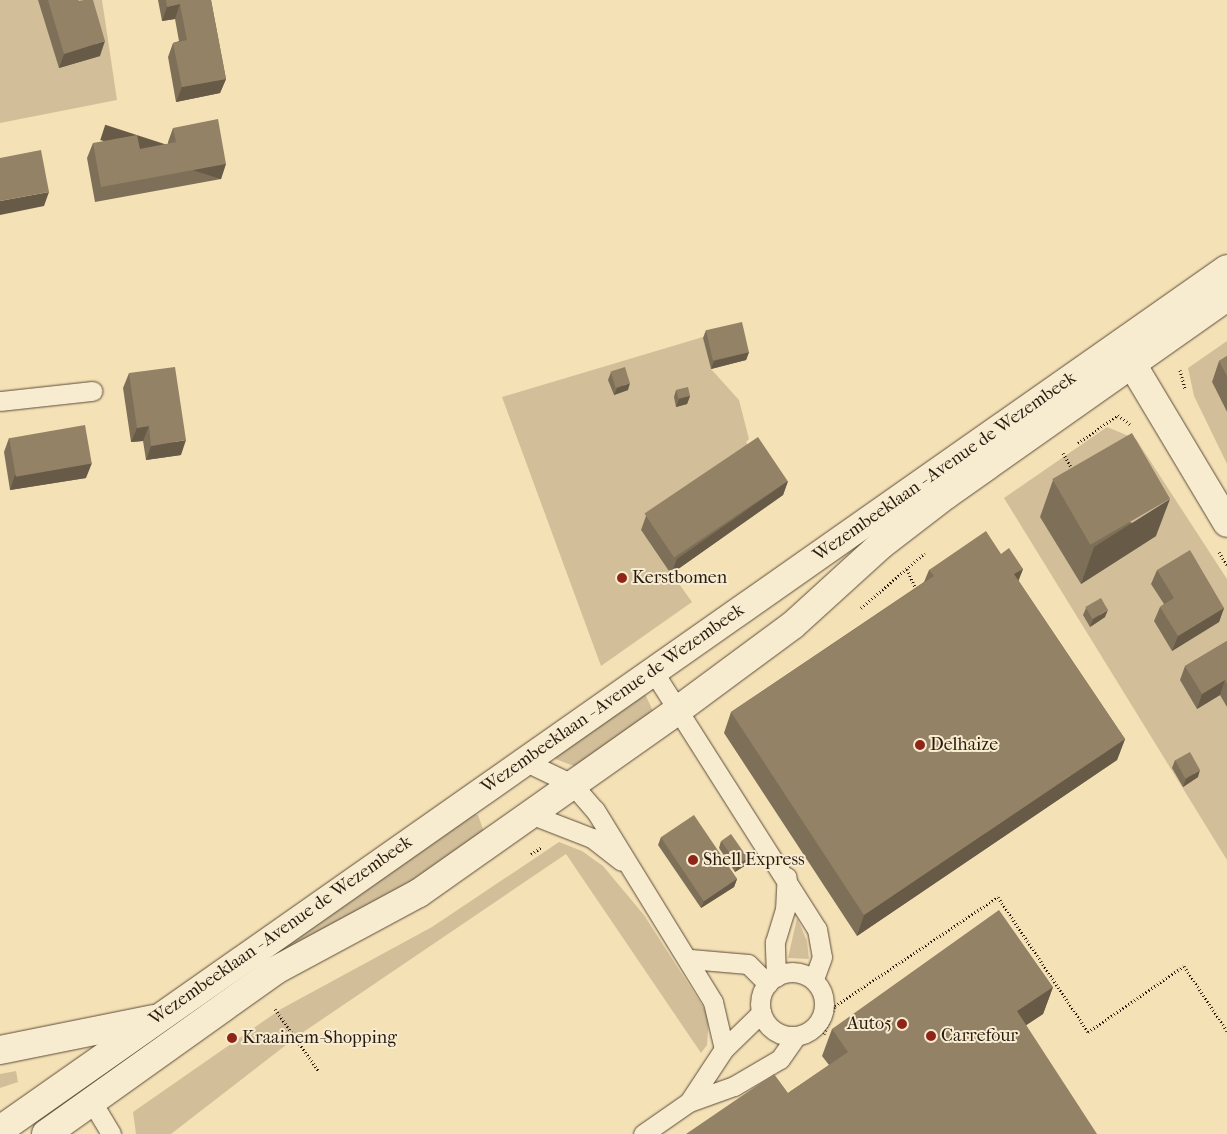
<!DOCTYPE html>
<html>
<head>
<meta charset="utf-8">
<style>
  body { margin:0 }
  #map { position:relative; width:1227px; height:1134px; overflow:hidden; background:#f5e1b6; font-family:"IM FELL French Canon",serif }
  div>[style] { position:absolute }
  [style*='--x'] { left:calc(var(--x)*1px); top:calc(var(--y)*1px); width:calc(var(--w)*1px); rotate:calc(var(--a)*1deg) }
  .green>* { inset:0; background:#d2bf9a }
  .path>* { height:3px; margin-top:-1.5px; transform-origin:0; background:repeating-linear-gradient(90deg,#291b10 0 1px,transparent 0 3.5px) }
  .roads { filter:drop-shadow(0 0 1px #5c4c3a) drop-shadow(0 0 1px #5c4c3a) }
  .lane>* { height:19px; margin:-9.5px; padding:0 9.5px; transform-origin:9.5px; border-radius:9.5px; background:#f8ecd0 }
  .lane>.ring { margin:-9.5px; padding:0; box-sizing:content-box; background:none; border:19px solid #f8ecd0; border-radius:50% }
  .street>* { height:28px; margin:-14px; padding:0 14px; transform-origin:14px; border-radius:14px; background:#f8ecd0 }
  .secondary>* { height:28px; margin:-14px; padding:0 14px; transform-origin:14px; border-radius:14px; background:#f8ecd0 }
  .wall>* { inset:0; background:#7e7058 }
  .shaded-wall>* { inset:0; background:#675b47; transform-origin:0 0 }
  .building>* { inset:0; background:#938266; transform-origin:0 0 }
  .dots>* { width:14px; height:14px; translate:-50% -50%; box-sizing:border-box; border:2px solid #f8ecd0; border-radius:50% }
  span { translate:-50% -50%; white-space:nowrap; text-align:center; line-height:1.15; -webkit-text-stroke:4px #f8ecd0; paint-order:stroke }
  .street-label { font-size:18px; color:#291b10 }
  .poi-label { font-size:18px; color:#291b10 }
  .left { translate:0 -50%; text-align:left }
  .right { translate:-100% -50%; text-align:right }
</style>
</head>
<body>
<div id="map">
  <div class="green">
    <div style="clip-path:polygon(0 0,102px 0,117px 100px,0 123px)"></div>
    <div style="clip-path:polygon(703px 337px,711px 369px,739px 400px,749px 439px,746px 442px,753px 452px,641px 530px,692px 602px,601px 666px,502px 397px)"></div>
    <div style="clip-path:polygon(1227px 341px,1227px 373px,1212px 382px,1227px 412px,1227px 464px,1194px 396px,1188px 368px)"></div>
    <div style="clip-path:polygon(1107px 427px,1136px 439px,1227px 579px,1227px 860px,1004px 498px)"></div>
    <div style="clip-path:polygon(644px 692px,654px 713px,579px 768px,553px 758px)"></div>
    <div style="clip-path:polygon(470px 813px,478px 815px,484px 832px,414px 883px,274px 957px,273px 954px)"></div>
    <div style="clip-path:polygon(559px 842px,582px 851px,603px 866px,644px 915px,709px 1016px,707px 1045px,701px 1053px,566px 854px,299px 1035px,171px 1134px,136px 1134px,133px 1112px,281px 1009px,432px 927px)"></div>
    <div style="clip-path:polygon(797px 918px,807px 941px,809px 959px,788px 958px)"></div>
    <div style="clip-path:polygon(16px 1071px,18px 1082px,0 1088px,0 1074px)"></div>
  </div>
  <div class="path">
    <div style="--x:1180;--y:370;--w:20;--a:75"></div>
    <div style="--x:1078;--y:443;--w:49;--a:-35"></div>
    <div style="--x:1118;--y:415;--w:16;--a:38"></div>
    <div style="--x:1063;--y:453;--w:22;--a:60"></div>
    <div style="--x:1219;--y:552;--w:15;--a:58"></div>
    <div style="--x:907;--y:569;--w:24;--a:66"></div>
    <div style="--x:861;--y:608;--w:84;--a:-40.7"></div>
    <div style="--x:531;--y:854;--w:13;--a:-32"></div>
    <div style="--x:275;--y:1009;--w:75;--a:54.8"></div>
    <div style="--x:824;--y:1034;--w:30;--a:-69"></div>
    <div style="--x:835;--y:1006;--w:196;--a:-33.8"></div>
    <div style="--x:998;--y:897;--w:162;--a:56.3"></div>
    <div style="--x:1088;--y:1032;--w:116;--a:-34.5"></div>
    <div style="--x:1184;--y:966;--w:78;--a:56.5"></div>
  </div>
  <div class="roads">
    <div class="lane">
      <div style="--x:0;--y:401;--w:93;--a:-6.2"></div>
      <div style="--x:653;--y:671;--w:306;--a:57.6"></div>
      <div style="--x:817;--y:929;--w:28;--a:80"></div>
      <div style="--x:822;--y:957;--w:23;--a:110"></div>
      <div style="--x:524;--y:761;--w:53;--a:25.6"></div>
      <div style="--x:572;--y:784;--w:35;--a:49"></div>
      <div style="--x:595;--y:810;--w:225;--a:58.4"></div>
      <div style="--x:713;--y:1002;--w:48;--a:76.8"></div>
      <div style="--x:530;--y:814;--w:66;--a:21.2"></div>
      <div style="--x:592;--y:838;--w:37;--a:38"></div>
      <div style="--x:690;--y:959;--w:58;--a:4.9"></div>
      <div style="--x:748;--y:964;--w:28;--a:45"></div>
      <div class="ring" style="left:760px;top:972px;width:45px;height:45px"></div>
      <div style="--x:776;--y:977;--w:35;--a:-92"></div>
      <div style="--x:775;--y:942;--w:34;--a:-73"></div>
      <div style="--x:785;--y:910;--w:33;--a:-87"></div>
      <div style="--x:92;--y:1102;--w:37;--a:59"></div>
      <div style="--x:689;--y:1102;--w:64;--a:-56.6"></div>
      <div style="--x:724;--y:1049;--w:52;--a:-44.2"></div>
      <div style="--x:643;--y:1134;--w:56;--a:-34.8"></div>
      <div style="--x:689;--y:1102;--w:48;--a:-19.6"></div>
      <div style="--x:734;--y:1086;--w:53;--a:-30.4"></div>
      <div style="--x:780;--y:1059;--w:28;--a:-55"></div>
    </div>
    <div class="street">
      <div style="--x:1132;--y:364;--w:185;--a:59.1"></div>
      <div style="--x:0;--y:1050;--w:157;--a:-11.4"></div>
    </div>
    <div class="secondary">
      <div style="--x:0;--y:1130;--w:1499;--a:-35.06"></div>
      <div style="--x:46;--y:1134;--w:282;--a:-35.5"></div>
      <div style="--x:276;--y:970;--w:162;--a:-28.3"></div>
      <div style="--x:419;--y:893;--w:317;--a:-35.2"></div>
      <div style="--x:678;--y:710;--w:143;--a:-36.5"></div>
      <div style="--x:793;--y:625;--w:119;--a:-42.3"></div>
      <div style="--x:881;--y:545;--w:82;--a:-37.6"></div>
      <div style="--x:946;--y:495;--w:344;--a:-35.2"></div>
    </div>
  </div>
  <div class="wall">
    <div style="clip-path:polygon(38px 0,78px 0,100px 56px,59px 68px)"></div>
    <div style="clip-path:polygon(158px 0,211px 0,226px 79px,220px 93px,176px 102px,168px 57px,173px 43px,179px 41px,175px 19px,162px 21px)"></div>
    <div style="clip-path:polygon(173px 128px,221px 179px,95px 202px,87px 158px,93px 143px,140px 149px,168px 144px,168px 142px)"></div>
    <div style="clip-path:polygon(706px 330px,749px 352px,746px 360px,711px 369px,703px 338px)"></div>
    <div style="clip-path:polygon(1227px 356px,1227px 412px,1212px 382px,1219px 361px)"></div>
    <div style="clip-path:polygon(611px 372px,628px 390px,614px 395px,608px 380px)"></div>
    <div style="clip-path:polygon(129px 373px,181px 455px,146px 460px,143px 441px,131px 442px,123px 388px)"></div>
    <div style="clip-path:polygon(676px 390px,690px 396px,687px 404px,676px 407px,674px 397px)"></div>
    <div style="clip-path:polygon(9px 438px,86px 478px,10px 490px,4px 452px)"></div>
    <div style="clip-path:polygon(1053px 480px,1156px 536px,1081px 584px,1040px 517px)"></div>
    <div style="clip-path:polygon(788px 481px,783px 495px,671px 574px,641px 530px,646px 516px)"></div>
    <div style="clip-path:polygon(1001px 554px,1023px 569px,1018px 580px,1125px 739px,1117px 760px,857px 936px,724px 733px,731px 712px,924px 582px,929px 570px)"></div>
    <div style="clip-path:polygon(1157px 570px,1224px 608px,1219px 622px,1172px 651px,1154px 621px,1160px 607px,1164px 604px,1151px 584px)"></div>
    <div style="clip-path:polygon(1086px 608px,1105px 617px,1090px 627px,1083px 615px)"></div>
    <div style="clip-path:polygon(1227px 641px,1227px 707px,1220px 695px,1197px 709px,1180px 680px,1185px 666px)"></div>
    <div style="clip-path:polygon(1175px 760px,1198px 777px,1183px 787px,1172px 768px)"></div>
    <div style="clip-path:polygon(661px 837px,737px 879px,734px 887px,701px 908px,658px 845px)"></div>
    <div style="clip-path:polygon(721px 841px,748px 858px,746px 865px,735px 872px,719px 848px)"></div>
    <div style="clip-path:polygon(1053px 987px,1043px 1014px,1026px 1025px,788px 1093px,829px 1065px,822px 1056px,832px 1029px)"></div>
  </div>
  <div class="shaded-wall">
    <div style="clip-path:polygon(180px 4px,175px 19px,162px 21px,167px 7px)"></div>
    <div style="clip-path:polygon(105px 41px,100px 56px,59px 68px,64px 54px)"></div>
    <div style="clip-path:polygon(226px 79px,220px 93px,176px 102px,182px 87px)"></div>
    <div style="left:226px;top:164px;width:16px;height:127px;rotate:108deg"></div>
    <div style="clip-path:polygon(49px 192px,44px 206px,0 215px,0 201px)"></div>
    <div style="clip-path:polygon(749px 352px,746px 360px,711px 369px,714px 361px)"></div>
    <div style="clip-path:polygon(630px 383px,628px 390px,614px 395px,617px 388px)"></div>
    <div style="clip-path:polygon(690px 396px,687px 404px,676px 407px,679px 399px)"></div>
    <div style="clip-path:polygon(149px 426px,143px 441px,131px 442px,137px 428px)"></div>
    <div style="clip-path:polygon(186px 440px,181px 455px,146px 460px,151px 446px)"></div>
    <div style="clip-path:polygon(92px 463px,86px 478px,10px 490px,15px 475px)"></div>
    <div style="clip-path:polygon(788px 481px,783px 495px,671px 574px,677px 559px)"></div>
    <div style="clip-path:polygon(1170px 499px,1156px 536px,1081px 584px,1094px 547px)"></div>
    <div style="clip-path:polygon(1023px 569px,1015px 590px,1014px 574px)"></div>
    <div style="clip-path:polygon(1224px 608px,1219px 622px,1172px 651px,1178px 636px)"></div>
    <div style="clip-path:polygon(1108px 610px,1105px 617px,1090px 627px,1093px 619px)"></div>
    <div style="clip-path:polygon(1225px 680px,1220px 695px,1197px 709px,1202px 694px)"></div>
    <div style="clip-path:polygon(1125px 739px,1117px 760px,857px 936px,864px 915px)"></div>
    <div style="clip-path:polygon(1200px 770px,1198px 777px,1183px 787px,1186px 779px)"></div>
    <div style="clip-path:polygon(748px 858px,746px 865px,735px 872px,738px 865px)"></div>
    <div style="clip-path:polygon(737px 879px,734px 887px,701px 908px,704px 901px)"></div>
    <div style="clip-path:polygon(1053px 987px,1043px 1014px,1007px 1038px,1017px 1011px)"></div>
  </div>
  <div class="building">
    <div style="clip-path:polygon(48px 0,78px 0,79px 1px,84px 0,93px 0,105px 41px,64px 54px)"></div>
    <div style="clip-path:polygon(166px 0,211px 0,226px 79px,182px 87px,173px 43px,187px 40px,180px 4px,167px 7px)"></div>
    <div style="clip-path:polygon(218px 119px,226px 164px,101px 187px,93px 143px,137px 135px,140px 149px,176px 142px,173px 128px)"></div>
    <div style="clip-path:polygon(41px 150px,49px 192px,0 201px,0 158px)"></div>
    <div style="left:742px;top:322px;width:31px;height:37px;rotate:77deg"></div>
    <div style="clip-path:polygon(1227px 356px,1227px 376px,1219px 361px)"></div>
    <div style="clip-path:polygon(175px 367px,186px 440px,151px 446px,149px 426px,137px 428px,129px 373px)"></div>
    <div style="left:625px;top:367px;width:17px;height:15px;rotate:73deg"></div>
    <div style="left:688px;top:387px;width:9px;height:12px;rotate:77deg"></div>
    <div style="left:85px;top:425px;width:39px;height:77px;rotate:80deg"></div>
    <div style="left:1132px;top:433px;width:76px;height:92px;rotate:60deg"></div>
    <div style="left:758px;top:437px;width:53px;height:137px;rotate:56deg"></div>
    <div style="clip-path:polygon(986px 531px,1001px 554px,1009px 548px,1023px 569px,1014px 574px,1125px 739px,864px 915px,731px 712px,934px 576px,929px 570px)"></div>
    <div style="clip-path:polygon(1190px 550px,1224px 608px,1178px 636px,1160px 607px,1174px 598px,1157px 570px)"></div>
    <div style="left:1101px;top:598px;width:14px;height:18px;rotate:60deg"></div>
    <div style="clip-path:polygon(1227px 641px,1227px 684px,1225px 680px,1202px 694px,1185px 666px)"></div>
    <div style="left:1190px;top:752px;width:21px;height:17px;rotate:61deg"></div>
    <div style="left:694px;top:815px;width:77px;height:40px;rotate:56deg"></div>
    <div style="left:731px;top:834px;width:29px;height:12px;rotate:55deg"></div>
    <div style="clip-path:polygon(999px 910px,1053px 987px,1017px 1011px,1097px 1134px,686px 1134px,774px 1074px,788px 1093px,848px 1052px,832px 1029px)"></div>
  </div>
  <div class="dots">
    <div style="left:622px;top:578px;background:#8f2418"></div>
    <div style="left:920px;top:745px;background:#8f2418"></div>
    <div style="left:693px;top:860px;background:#8f2418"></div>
    <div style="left:902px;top:1024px;background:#8f2418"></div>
    <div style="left:931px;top:1036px;background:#8f2418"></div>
    <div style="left:232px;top:1038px;background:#8f2418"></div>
  </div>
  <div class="street-label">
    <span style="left:945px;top:467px;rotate:-35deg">Wezembeeklaan - Avenue de Wezembeek</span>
    <span style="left:613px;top:699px;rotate:-35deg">Wezembeeklaan - Avenue de Wezembeek</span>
    <span style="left:281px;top:931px;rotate:-35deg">Wezembeeklaan - Avenue de Wezembeek</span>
  </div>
  <div class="poi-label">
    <span class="left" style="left:632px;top:578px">Kerstbomen</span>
    <span class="left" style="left:930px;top:745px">Delhaize</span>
    <span class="left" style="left:703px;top:860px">Shell Express</span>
    <span class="right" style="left:892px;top:1024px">Auto5</span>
    <span class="left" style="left:941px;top:1036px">Carrefour</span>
    <span class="left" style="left:242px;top:1038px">Kraainem-Shopping</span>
  </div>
</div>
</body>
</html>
